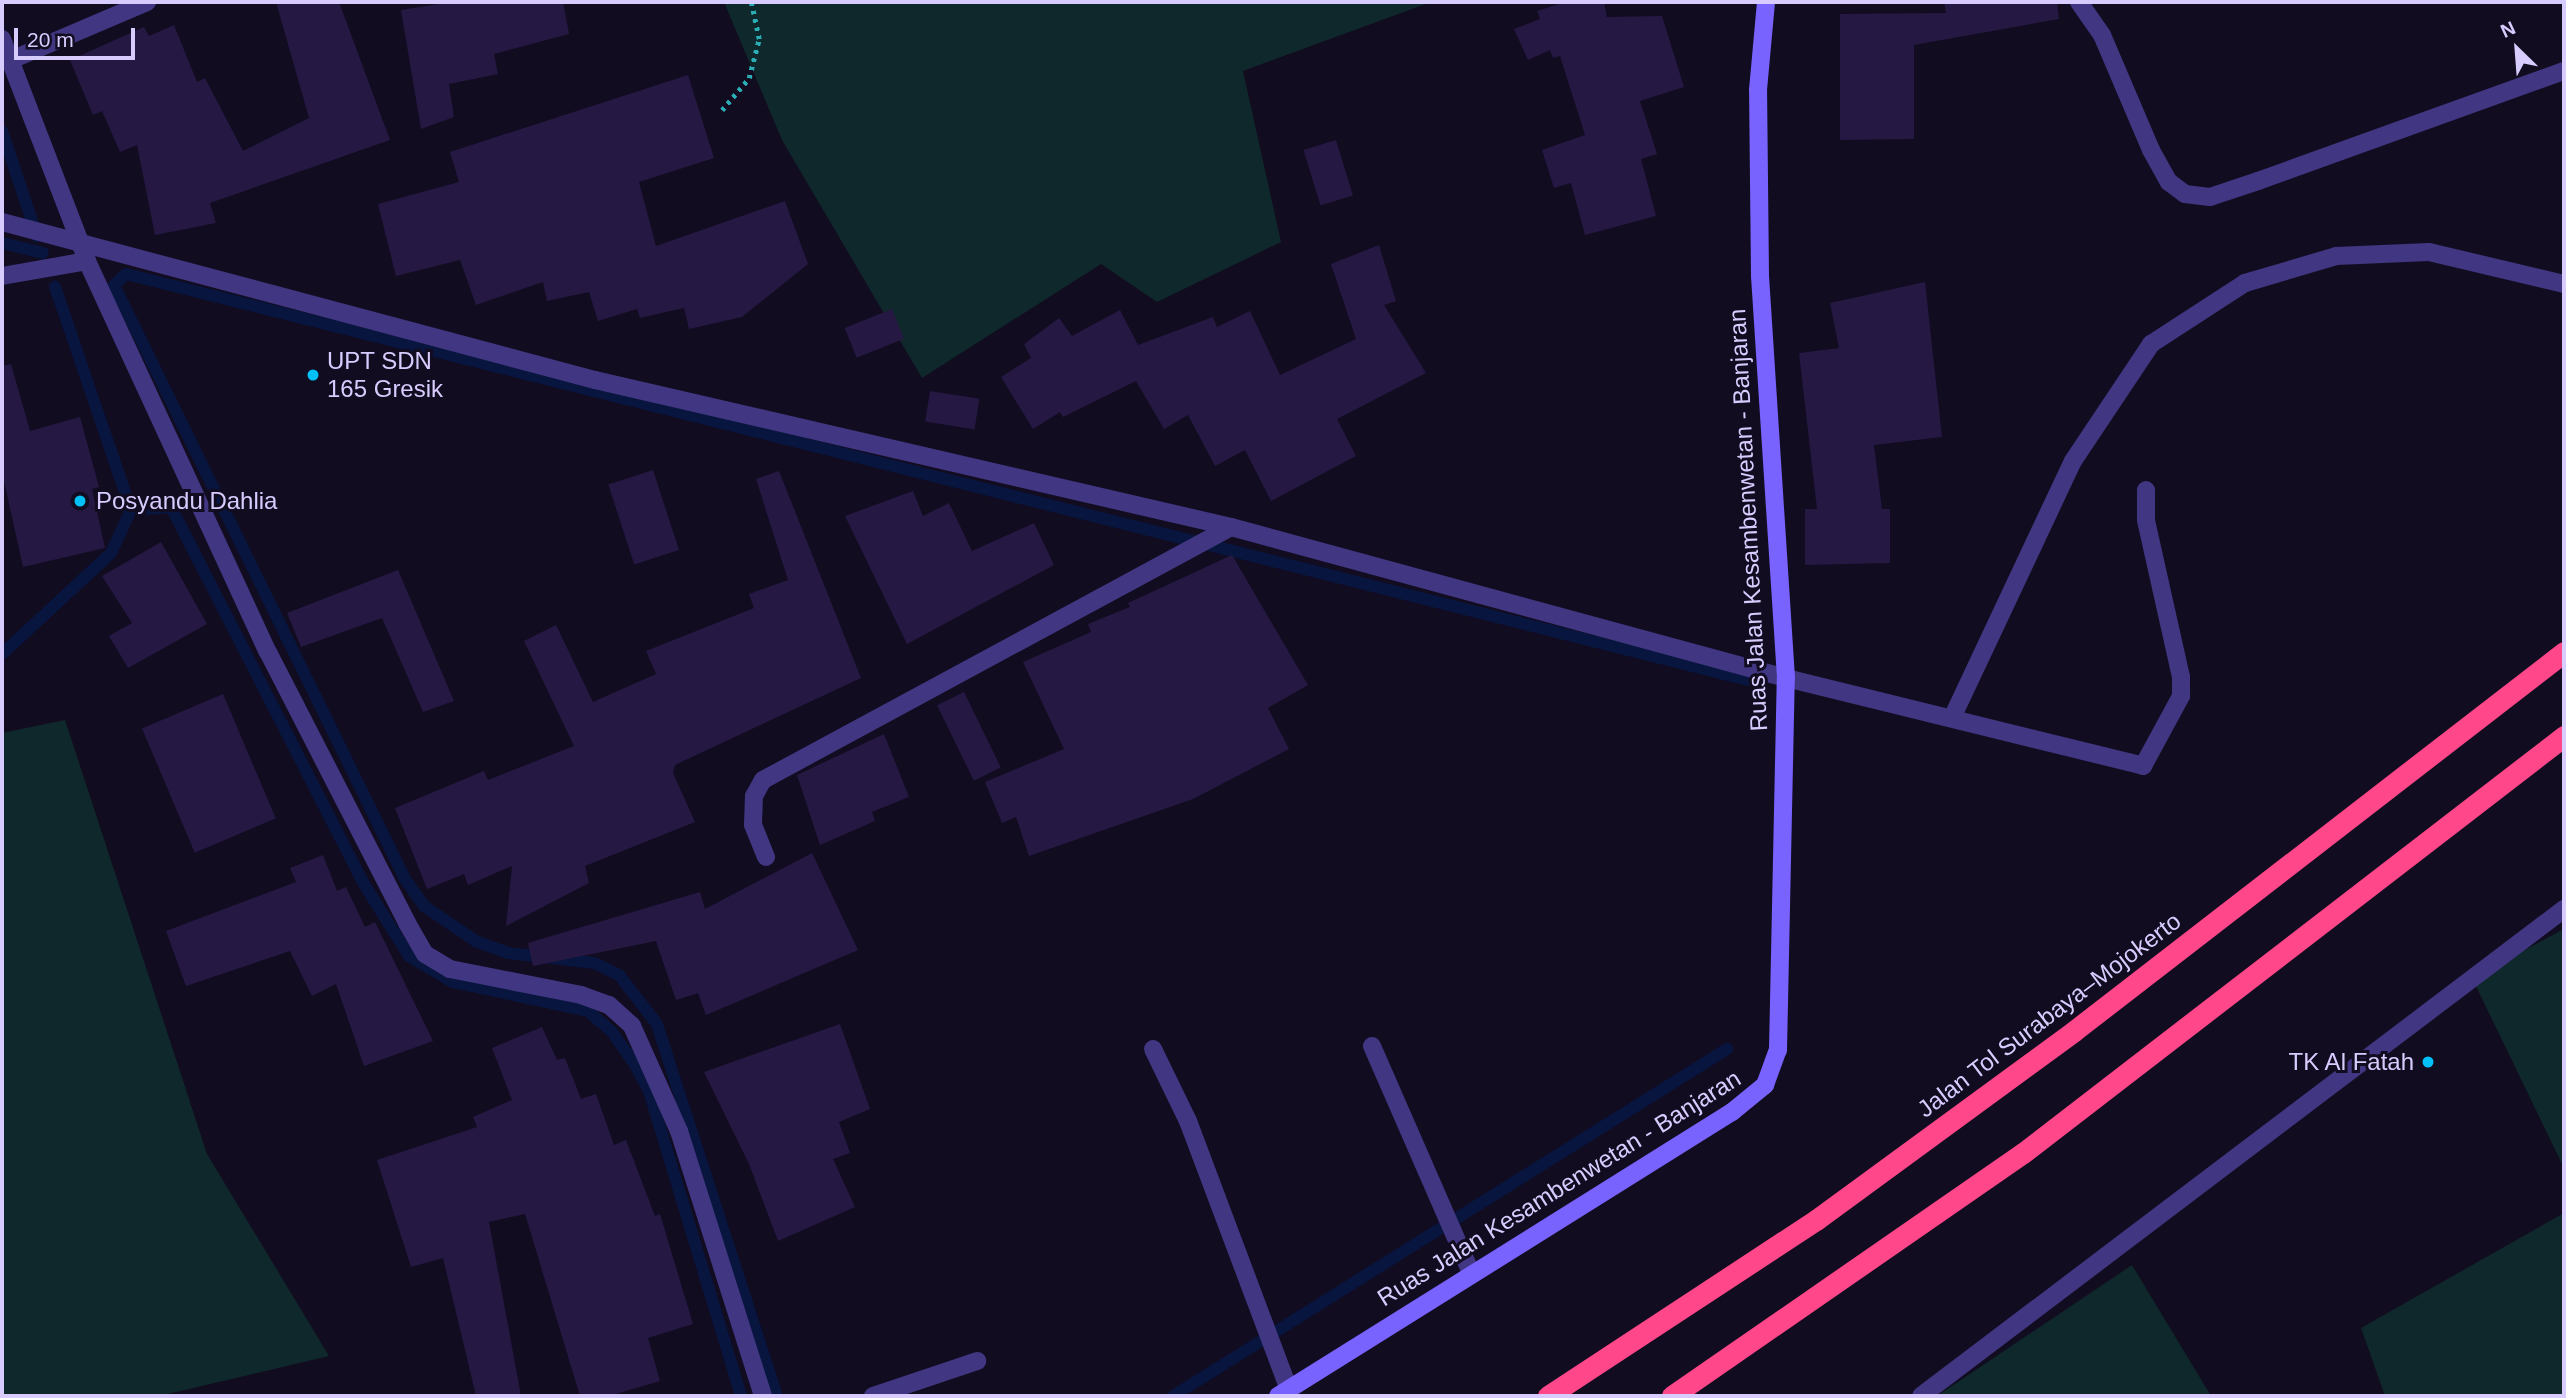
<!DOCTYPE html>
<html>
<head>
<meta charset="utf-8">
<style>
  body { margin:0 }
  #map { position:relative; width:2566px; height:1398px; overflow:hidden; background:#120c21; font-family:Helvetica,sans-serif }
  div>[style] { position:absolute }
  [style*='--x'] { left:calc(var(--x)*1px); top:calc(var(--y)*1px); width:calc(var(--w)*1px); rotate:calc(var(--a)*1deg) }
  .green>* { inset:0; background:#0f282b }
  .stream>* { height:12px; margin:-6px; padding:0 6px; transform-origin:6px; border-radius:6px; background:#08153e }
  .building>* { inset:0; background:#251842; transform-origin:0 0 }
  .path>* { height:4.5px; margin-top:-2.25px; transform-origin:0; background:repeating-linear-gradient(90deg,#2aadb5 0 3.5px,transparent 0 8.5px) }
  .lane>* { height:18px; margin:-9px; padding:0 9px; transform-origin:9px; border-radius:9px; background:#413681 }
  .street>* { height:18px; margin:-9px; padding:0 9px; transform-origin:9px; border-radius:9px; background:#413681 }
  .secondary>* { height:18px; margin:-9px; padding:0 9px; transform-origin:9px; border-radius:9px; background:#7963ff }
  .highway>* { height:21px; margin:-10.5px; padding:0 10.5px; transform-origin:10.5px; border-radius:10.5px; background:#ff4789 }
  .dots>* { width:19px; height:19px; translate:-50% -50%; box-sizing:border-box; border:4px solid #120c21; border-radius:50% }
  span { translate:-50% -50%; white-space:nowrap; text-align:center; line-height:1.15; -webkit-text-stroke:6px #120c21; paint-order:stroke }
  .poi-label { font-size:24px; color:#d8ccff }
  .left { translate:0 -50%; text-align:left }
  .right { translate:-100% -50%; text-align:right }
  .street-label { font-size:24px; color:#d8ccff }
  .frame { position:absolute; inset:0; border:4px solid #d8ccff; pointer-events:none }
  .north { position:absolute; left:2482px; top:14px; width:70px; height:70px; -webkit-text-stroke:5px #120c21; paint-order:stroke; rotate:335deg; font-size:19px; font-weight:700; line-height:28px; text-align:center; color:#d8ccff }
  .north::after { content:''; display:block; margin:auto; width:24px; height:32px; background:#d8ccff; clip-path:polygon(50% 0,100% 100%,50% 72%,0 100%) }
  .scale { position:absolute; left:14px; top:28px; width:121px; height:32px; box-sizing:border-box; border:4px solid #d8ccff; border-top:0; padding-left:9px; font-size:21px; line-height:24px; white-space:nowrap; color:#d8ccff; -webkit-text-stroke:5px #120c21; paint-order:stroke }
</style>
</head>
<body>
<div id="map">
  <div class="green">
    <div style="clip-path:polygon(724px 2px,1431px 2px,1243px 71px,1281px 242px,1157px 302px,1101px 264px,922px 378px,782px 140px)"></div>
    <div style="clip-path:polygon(65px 720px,207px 1154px,329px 1356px,159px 1396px,2px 1396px,2px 733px)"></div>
    <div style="clip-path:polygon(2564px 929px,2564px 1168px,2472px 978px)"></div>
    <div style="clip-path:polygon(2564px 1213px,2564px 1396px,2385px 1396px,2361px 1328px)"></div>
    <div style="clip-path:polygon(2132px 1265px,2211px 1396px,1937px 1396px)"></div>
  </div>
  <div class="stream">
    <div style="--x:2;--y:131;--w:111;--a:71.6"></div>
    <div style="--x:2;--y:243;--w:42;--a:13.7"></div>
    <div style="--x:131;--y:510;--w:40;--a:-4.3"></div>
    <div style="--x:171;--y:507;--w:424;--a:62.9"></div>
    <div style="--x:364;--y:884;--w:85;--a:58"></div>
    <div style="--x:409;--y:956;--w:51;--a:30.6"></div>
    <div style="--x:453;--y:982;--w:138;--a:12.1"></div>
    <div style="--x:588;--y:1011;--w:32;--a:41"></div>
    <div style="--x:612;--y:1032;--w:38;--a:55"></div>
    <div style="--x:634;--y:1063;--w:32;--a:62"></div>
    <div style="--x:649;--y:1091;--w:319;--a:73.2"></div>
    <div style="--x:2;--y:654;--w:149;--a:-42.8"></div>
    <div style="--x:111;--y:553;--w:47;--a:-65.1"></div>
    <div style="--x:131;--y:510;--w:236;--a:-108.8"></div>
    <div style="--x:777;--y:1396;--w:391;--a:-107.9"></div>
    <div style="--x:657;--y:1024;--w:62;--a:-127.8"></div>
    <div style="--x:619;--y:975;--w:28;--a:-154"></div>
    <div style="--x:594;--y:963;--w:87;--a:-173.4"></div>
    <div style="--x:508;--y:953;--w:33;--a:-160"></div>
    <div style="--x:477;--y:942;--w:64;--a:-145.8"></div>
    <div style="--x:424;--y:906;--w:33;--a:-125"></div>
    <div style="--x:405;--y:879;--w:661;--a:-116.1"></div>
    <div style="--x:114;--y:285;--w:16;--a:-43"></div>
    <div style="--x:126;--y:274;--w:1672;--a:14.05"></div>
    <div style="--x:1173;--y:1396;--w:654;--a:-32.06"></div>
  </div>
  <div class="building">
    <div style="clip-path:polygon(276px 2px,339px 2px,390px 140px,210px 203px,216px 223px,155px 235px,137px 145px,120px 152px,102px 111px,93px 115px,70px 60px,144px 27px,149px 36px,174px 25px,197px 82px,205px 78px,243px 151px,309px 118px)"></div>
    <div style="clip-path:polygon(452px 2px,563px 2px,569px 34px,494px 54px,498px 74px,449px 84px,454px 117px,421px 129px,401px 10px)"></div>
    <div style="clip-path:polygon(1566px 2px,1604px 2px,1607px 17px,1662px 16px,1684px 87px,1640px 101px,1657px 154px,1641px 159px,1656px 216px,1585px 235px,1571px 183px,1554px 188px,1542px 150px,1585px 135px,1560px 56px,1553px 58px,1550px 50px,1528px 60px,1514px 29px,1540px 19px,1537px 11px)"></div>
    <div style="clip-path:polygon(1944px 2px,2057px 2px,2059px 19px,1914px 45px,1914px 139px,1840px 140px,1840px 14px,1946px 13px)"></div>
    <div style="clip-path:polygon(688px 75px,714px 158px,639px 182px,656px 246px,785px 201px,808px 264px,742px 317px,689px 329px,684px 308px,640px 318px,637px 309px,598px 321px,589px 292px,547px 301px,543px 282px,476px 305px,460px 260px,396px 276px,378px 204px,459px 182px,450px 152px)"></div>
    <div style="left:1336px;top:140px;width:58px;height:34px;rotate:73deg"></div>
    <div style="clip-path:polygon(1379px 245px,1396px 301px,1384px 305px,1426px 373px,1337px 419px,1356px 456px,1271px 501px,1245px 450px,1215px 466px,1188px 415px,1164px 429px,1136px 381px,1063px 417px,1060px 412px,1033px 429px,1001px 377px,1031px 358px,1024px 344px,1059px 318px,1072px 336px,1120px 310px,1138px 345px,1213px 317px,1217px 327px,1250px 311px,1280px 375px,1356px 339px,1331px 264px)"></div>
    <div style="clip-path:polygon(1925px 282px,1942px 437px,1874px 445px,1882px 509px,1890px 509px,1890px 563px,1805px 565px,1805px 509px,1817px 509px,1799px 353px,1839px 348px,1830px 303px)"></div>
    <div style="left:892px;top:309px;width:32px;height:51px;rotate:68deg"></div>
    <div style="clip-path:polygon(11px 364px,30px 431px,80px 417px,99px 487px,92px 489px,105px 548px,23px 567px,2px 472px,2px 366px)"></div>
    <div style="left:930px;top:391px;width:50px;height:31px;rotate:9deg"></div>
    <div style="left:653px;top:470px;width:84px;height:47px;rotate:72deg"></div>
    <div style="clip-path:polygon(779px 471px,861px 678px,675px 765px,673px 773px,695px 822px,585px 866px,589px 883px,506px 926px,512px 866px,468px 885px,464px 874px,427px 889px,395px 808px,484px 771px,488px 780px,574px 746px,524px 641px,556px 625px,593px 702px,656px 674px,646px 651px,754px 608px,749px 594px,788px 580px,756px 479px)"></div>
    <div style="clip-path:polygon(913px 491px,923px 516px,949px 503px,972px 551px,1034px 523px,1054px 565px,907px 644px,845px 516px)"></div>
    <div style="clip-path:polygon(161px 542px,207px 624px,128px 668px,109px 636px,132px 623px,102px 576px)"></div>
    <div style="clip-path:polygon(1232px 555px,1308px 685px,1268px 708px,1289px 749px,1193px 799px,1029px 856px,1016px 817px,1002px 823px,985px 782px,1064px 749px,1023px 662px,1091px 632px,1088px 624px,1130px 607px,1128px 603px)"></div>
    <div style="clip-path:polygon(398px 570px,454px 701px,423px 712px,382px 618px,301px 647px,287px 613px)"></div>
    <div style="left:964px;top:692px;width:84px;height:30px;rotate:64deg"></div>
    <div style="left:223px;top:694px;width:135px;height:88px;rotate:67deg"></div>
    <div style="clip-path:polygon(884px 734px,909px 797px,872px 812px,875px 821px,820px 845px,797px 775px)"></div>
    <div style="clip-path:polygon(812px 853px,858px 950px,706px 1015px,698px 993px,676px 1000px,656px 941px,533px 966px,528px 943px,700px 892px,705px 909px)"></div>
    <div style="clip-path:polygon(323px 855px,337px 891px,346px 887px,365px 927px,375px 922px,433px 1041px,364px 1066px,336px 984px,312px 996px,290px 951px,186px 986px,166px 931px,296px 882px,290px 868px)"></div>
    <div style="clip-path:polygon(840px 1024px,870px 1109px,839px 1122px,850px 1153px,833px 1159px,855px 1207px,778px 1241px,749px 1164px,704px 1072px)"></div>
    <div style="clip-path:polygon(542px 1027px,557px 1060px,565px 1058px,581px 1099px,596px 1094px,614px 1145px,626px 1140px,655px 1216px,660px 1214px,693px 1324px,648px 1338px,660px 1381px,609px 1396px,580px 1396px,525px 1214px,489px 1222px,521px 1396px,476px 1396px,443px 1258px,411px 1267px,377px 1160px,477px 1127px,473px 1117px,512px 1100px,492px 1048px)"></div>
  </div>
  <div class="path">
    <div style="--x:722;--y:110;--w:42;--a:-49.8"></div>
    <div style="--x:749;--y:78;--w:40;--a:-75.6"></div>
    <div style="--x:759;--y:39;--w:38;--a:-102"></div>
  </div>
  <div class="lane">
    <div style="--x:2143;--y:766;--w:80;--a:-61.5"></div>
    <div style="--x:2181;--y:696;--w:19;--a:-90"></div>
    <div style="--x:2181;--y:677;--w:161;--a:-102.6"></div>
    <div style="--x:2146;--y:520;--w:30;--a:-90"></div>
  </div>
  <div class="street">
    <div style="--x:2079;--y:2;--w:40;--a:55.1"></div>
    <div style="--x:2102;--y:35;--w:125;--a:66.9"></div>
    <div style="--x:2151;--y:150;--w:37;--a:61"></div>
    <div style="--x:2169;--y:182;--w:20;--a:37"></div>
    <div style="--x:2185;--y:194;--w:25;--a:7"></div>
    <div style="--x:2210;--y:197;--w:51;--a:-18.4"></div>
    <div style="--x:2258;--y:181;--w:325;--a:-19.8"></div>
    <div style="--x:2;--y:39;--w:238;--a:69"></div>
    <div style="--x:87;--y:261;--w:431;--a:65.2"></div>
    <div style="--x:268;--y:652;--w:305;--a:62.8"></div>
    <div style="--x:407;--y:923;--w:36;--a:60"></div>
    <div style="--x:425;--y:954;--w:29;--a:31"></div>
    <div style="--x:450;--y:969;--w:134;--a:11.2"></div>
    <div style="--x:581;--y:995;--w:30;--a:20"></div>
    <div style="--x:609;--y:1005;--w:31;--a:42"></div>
    <div style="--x:632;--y:1026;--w:115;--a:65.9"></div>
    <div style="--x:679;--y:1131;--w:278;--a:72.4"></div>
    <div style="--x:11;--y:60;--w:148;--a:-23.1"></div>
    <div style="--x:2;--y:222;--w:614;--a:14.92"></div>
    <div style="--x:595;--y:380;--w:653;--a:13.01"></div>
    <div style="--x:1231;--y:527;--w:575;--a:15.22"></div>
    <div style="--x:1786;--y:678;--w:368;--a:13.8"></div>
    <div style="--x:2;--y:276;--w:86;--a:-10"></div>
    <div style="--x:1952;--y:718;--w:284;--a:-64.8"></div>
    <div style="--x:2073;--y:461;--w:141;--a:-56.3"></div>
    <div style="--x:2151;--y:344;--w:112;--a:-33"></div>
    <div style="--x:2245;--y:283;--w:95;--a:-16.5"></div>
    <div style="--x:2336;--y:256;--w:93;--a:-2.5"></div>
    <div style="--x:2429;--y:252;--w:139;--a:13.3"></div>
    <div style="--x:766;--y:857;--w:35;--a:-112"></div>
    <div style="--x:753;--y:824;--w:28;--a:-88"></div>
    <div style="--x:754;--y:796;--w:18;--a:-61"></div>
    <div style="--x:763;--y:780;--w:532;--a:-28.4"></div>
    <div style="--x:1372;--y:1046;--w:248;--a:66.4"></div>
    <div style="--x:1153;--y:1049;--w:80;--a:64.1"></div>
    <div style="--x:1188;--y:1121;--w:286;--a:69.4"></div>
    <div style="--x:873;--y:1396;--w:110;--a:-18.6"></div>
    <div style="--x:1921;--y:1396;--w:807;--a:-37.14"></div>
  </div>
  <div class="secondary">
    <div style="--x:1278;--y:1396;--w:536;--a:-32.03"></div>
    <div style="--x:1732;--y:1112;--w:43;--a:-39.3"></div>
    <div style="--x:1765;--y:1085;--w:37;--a:-70"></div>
    <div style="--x:1778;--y:1050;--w:372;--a:-88.8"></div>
    <div style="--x:1786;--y:678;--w:403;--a:-93.7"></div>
    <div style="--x:1760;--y:276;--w:186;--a:-90.6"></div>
    <div style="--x:1758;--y:90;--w:88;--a:-84.8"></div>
  </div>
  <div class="highway">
    <div style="--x:1548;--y:1396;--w:321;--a:-33.3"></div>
    <div style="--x:1816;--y:1220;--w:320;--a:-36.2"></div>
    <div style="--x:2074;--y:1031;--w:619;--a:-37.72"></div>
    <div style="--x:1672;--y:1396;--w:427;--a:-34.7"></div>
    <div style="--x:2023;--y:1153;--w:683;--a:-37.62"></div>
  </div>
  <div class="dots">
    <div style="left:313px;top:375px;background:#00c1f7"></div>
    <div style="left:80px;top:501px;background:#00c1f7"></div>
    <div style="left:2428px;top:1062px;background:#00c1f7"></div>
  </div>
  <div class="poi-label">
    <span class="left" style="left:327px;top:375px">UPT SDN<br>165 Gresik</span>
    <span class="left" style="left:96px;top:501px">Posyandu Dahlia</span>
    <span class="right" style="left:2414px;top:1062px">TK Al Fatah</span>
  </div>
  <div class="street-label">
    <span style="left:1748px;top:520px;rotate:-93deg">Ruas Jalan Kesambenwetan - Banjaran</span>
    <span style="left:2049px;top:1015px;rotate:-37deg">Jalan Tol Surabaya–Mojokerto</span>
    <span style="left:1559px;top:1188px;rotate:-32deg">Ruas Jalan Kesambenwetan - Banjaran</span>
  </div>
  <div class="frame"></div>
  <div class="north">N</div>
  <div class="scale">20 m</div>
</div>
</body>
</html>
